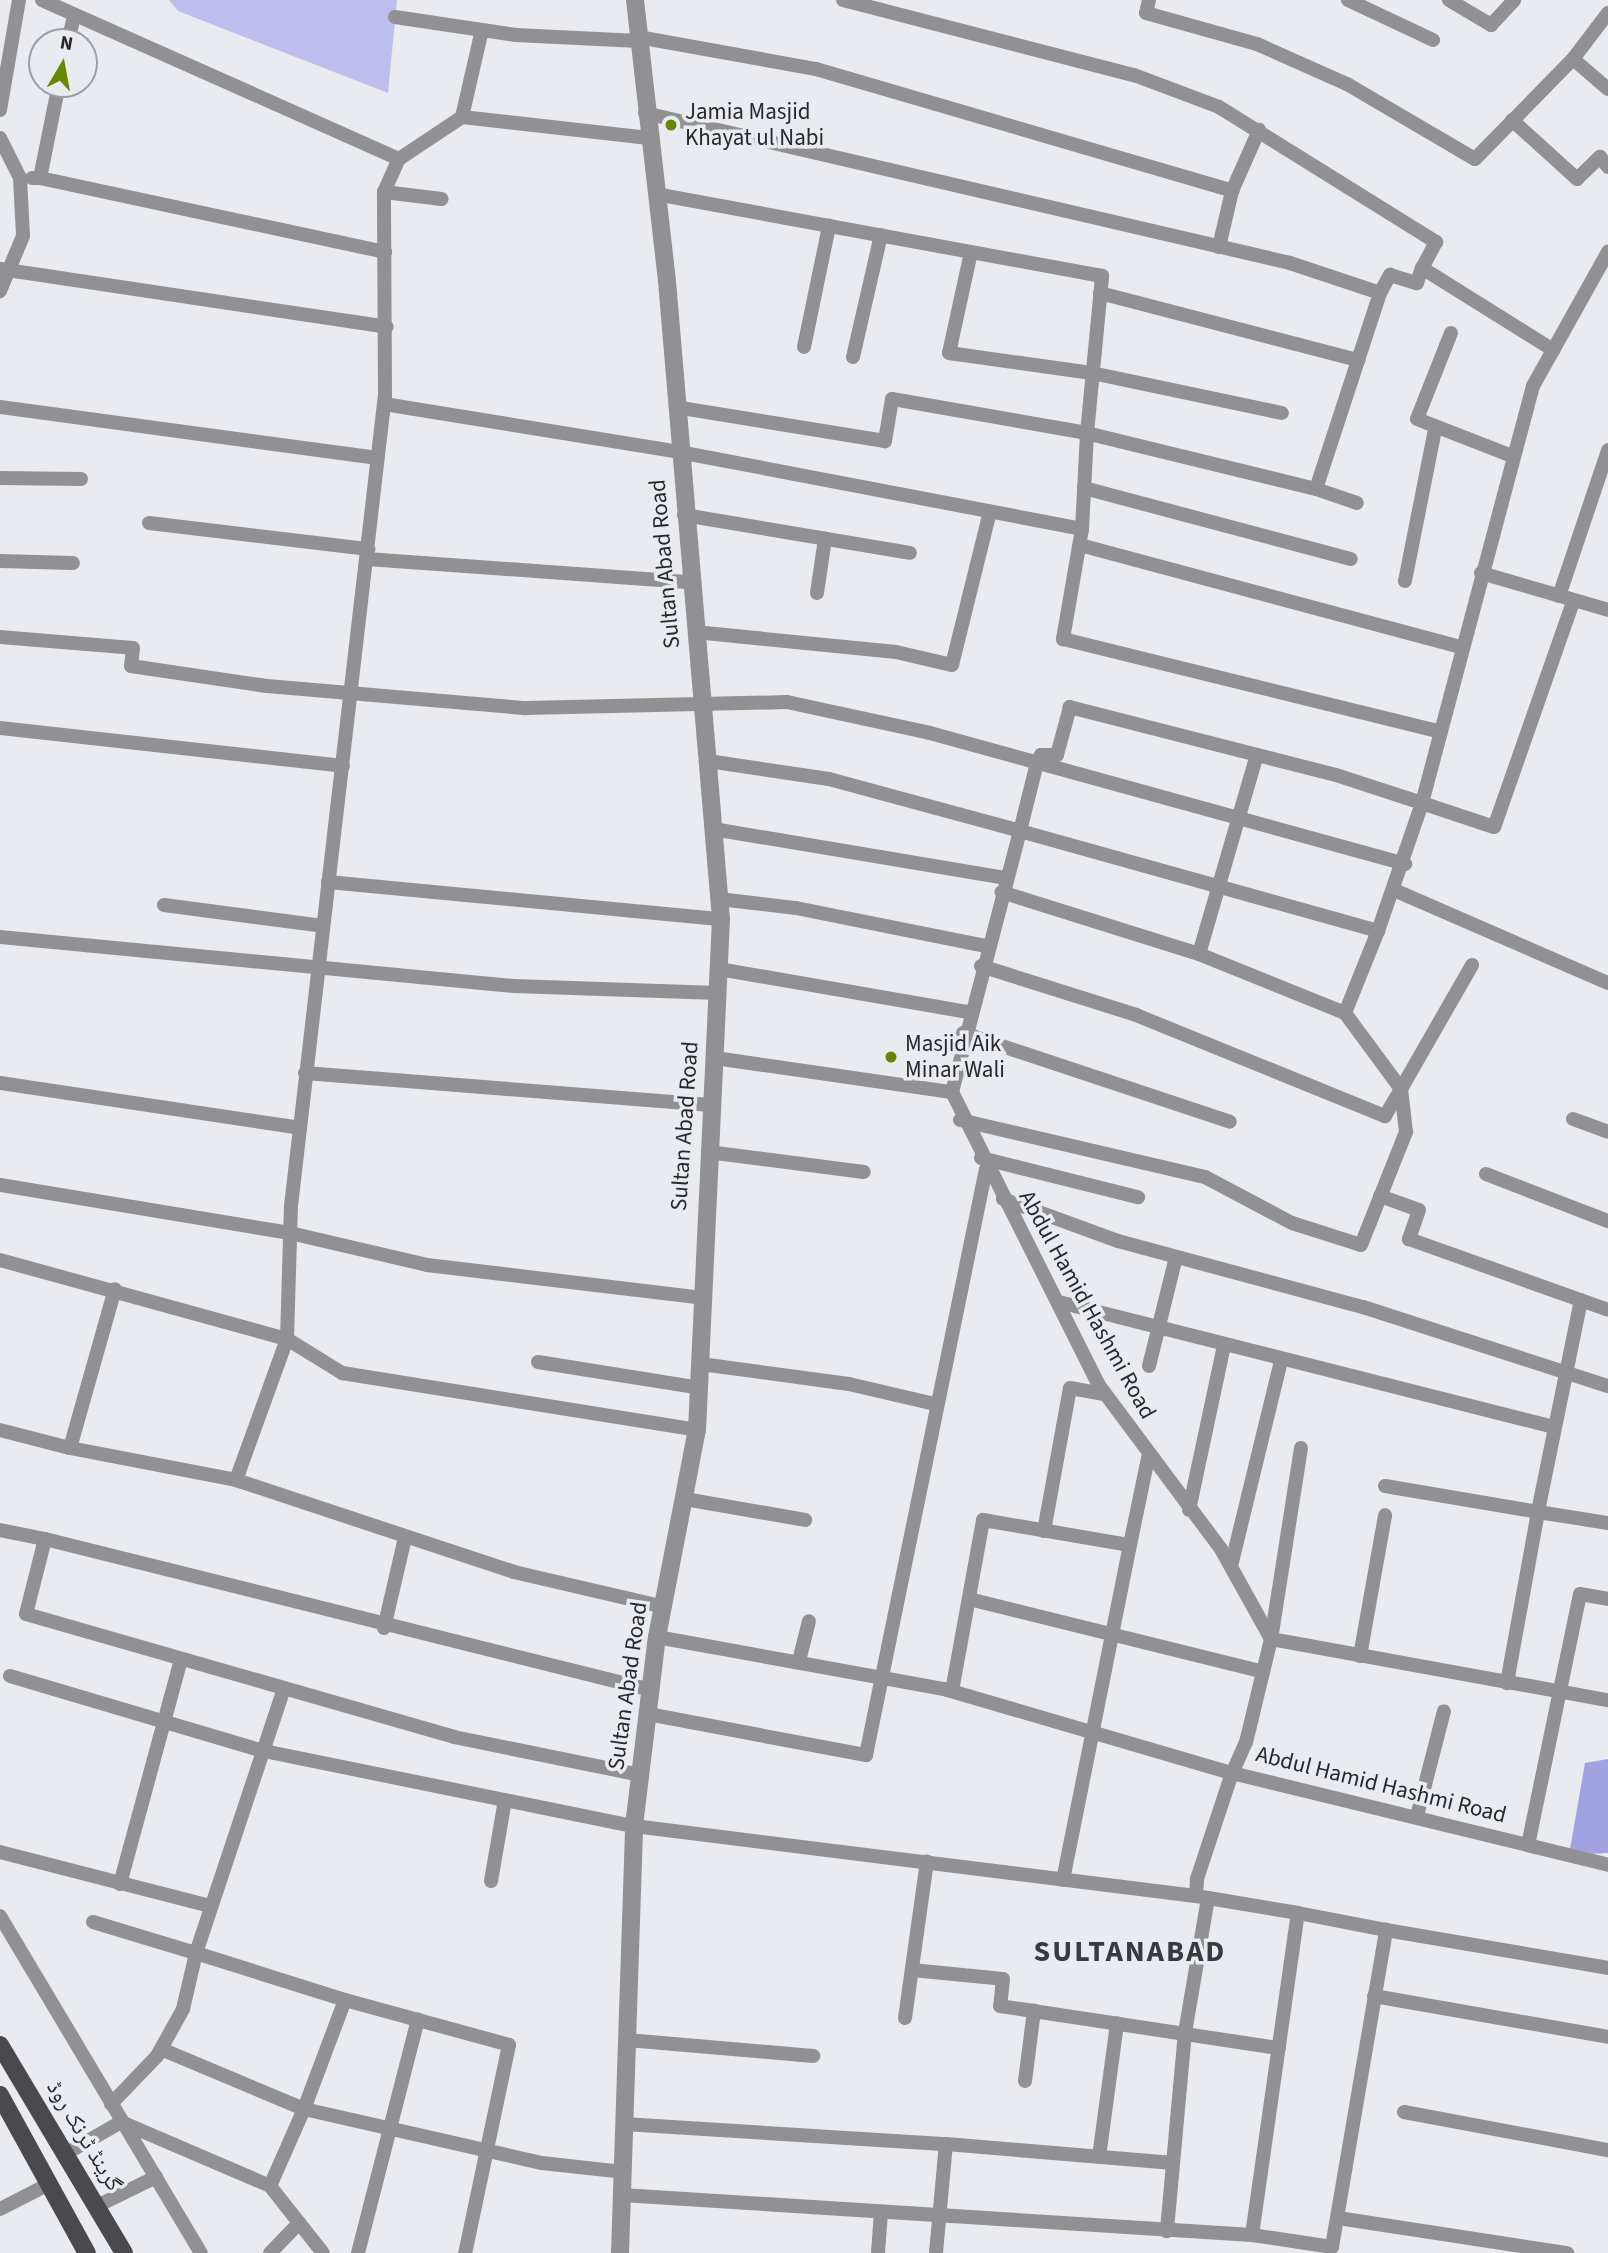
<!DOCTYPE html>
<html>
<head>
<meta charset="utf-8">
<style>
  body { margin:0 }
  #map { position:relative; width:1608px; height:2253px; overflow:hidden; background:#eaeaf1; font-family:"Source Sans 3","Noto Naskh Arabic",sans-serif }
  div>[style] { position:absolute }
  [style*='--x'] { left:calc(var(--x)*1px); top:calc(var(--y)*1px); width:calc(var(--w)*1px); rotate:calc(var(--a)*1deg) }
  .green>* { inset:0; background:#bdbdee }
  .water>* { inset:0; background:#a2a2e1 }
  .minor>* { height:14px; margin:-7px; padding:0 7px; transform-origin:7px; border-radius:7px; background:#919194 }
  .tertiary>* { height:18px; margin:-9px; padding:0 9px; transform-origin:9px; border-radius:9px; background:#919194 }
  .primary>* { height:18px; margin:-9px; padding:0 9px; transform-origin:9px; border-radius:9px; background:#49494e }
  .dots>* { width:19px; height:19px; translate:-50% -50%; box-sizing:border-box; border:4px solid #eaeaf1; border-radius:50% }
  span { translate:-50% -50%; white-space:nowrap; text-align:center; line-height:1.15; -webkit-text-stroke:7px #eaeaf1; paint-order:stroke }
  .poi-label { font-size:23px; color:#28282b }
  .left { translate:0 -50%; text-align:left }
  .street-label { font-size:23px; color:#28282b }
  .district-label { font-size:30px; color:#393a3f; font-weight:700; letter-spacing:2px }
  .north { position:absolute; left:28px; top:28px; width:70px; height:70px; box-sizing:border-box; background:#eaeaf1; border:2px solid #9c9ca2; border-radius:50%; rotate:10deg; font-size:19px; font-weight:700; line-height:28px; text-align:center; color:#28282b }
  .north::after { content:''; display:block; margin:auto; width:24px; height:32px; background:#678702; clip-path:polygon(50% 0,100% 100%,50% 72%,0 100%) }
</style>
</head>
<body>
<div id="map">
  <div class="green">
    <div style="clip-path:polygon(169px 0,397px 0,388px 93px,178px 11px)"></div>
  </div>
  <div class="water">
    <div style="clip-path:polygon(1608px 1759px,1608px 1853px,1569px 1855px,1585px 1763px)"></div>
  </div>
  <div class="minor">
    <div style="--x:42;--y:0;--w:391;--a:24"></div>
    <div style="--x:843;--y:0;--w:301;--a:14.5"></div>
    <div style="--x:1134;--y:75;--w:91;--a:20.6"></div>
    <div style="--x:1219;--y:107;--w:256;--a:31.9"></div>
    <div style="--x:1436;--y:242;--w:30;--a:118"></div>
    <div style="--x:1422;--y:268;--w:155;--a:32"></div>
    <div style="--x:1149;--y:0;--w:13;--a:103"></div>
    <div style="--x:1146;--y:13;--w:115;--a:15.6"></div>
    <div style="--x:1257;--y:44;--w:98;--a:24"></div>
    <div style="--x:1347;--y:84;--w:148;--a:30.4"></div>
    <div style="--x:1475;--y:159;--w:140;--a:-45.6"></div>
    <div style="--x:1573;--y:59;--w:58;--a:-52.7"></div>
    <div style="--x:1348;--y:0;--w:94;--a:25.2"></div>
    <div style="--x:1449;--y:0;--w:49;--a:30.8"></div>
    <div style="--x:1491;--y:25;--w:34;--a:-47"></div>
    <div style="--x:395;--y:17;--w:122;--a:8.5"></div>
    <div style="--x:516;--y:35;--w:123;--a:2.8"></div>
    <div style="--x:638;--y:37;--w:181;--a:10.2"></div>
    <div style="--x:816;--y:69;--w:434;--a:16.3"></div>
    <div style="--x:1232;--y:191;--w:67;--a:-66.1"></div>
    <div style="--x:68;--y:42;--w:27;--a:-77"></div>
    <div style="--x:1573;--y:59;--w:46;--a:40.6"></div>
    <div style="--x:0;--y:110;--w:112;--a:-80.2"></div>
    <div style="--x:645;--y:113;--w:662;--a:13.09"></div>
    <div style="--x:1290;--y:263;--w:95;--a:18.4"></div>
    <div style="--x:1380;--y:293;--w:206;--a:108.1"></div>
    <div style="--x:1316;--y:489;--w:236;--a:-166.3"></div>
    <div style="--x:1087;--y:433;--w:158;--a:-84.5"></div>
    <div style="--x:1102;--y:276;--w:453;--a:-169.6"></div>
    <div style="--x:462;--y:117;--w:89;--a:-77.1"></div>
    <div style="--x:1512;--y:120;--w:88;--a:42.2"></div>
    <div style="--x:1577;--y:179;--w:32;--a:-44"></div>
    <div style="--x:1600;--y:157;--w:13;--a:51"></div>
    <div style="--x:0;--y:138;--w:45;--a:63.4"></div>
    <div style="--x:20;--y:178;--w:58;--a:87"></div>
    <div style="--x:23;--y:236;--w:60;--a:112.7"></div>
    <div style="--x:32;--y:178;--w:8;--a:0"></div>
    <div style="--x:40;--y:178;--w:96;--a:-78.6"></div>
    <div style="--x:40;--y:178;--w:353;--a:12.1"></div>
    <div style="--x:384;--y:192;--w:58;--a:6.9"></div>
    <div style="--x:1219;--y:247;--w:57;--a:-76.9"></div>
    <div style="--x:971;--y:252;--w:103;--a:102.3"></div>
    <div style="--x:949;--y:353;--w:144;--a:8"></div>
    <div style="--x:1092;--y:373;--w:194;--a:11.9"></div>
    <div style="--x:0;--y:269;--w:391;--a:8.5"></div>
    <div style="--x:1100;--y:293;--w:267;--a:14.6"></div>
    <div style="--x:1380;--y:293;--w:21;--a:-61"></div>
    <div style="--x:1390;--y:275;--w:28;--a:17"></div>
    <div style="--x:1417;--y:283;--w:16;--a:-72"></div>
    <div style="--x:1451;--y:333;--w:92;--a:111.6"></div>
    <div style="--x:1417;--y:419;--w:102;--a:21.3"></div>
    <div style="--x:804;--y:347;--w:124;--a:-78.3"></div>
    <div style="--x:853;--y:357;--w:125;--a:-77.1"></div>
    <div style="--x:384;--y:404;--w:299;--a:9.2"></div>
    <div style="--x:679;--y:452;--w:410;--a:10.8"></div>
    <div style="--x:1082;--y:529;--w:96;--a:-87"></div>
    <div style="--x:1087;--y:433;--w:198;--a:-170.1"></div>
    <div style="--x:892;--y:399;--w:43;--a:99.5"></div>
    <div style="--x:885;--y:441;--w:212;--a:-170.8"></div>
    <div style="--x:0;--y:407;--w:381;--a:7.7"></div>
    <div style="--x:0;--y:478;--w:81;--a:0.7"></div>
    <div style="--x:1084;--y:488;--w:276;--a:14.9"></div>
    <div style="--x:1316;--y:489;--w:43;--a:18.9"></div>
    <div style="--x:684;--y:515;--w:229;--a:9.5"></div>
    <div style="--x:149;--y:523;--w:221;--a:6.8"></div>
    <div style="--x:1082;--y:529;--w:112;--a:99.8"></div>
    <div style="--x:1063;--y:639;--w:385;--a:13.8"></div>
    <div style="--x:1080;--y:545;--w:394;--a:15"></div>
    <div style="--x:367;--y:559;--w:324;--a:4.1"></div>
    <div style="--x:0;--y:561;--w:73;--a:1.6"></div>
    <div style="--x:1481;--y:573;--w:132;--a:16.2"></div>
    <div style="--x:1405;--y:581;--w:154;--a:-78.8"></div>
    <div style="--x:817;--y:593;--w:55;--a:-81.6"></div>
    <div style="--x:1559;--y:596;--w:154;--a:-71.4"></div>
    <div style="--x:1573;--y:602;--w:238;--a:109.3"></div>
    <div style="--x:1494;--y:827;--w:76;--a:-161.6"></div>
    <div style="--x:1422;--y:803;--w:90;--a:-162"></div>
    <div style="--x:1336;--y:775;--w:275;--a:-165.7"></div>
    <div style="--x:1070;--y:707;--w:50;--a:105.2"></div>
    <div style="--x:1057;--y:755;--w:16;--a:180"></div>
    <div style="--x:1041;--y:755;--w:9;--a:117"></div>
    <div style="--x:1037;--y:763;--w:70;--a:104"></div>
    <div style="--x:1020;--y:831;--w:372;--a:15.6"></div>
    <div style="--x:1378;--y:931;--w:135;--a:-71"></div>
    <div style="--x:1422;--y:803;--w:432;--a:-75.1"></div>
    <div style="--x:1533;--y:386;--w:154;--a:-60.8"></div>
    <div style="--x:695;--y:632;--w:202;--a:5.7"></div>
    <div style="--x:896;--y:652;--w:57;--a:13.1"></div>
    <div style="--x:952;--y:665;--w:158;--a:-76.1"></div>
    <div style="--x:0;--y:637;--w:133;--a:4.7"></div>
    <div style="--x:133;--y:648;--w:18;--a:96"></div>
    <div style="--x:131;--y:666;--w:137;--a:8.4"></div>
    <div style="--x:267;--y:686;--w:260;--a:4.9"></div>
    <div style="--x:526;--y:708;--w:261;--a:-1.3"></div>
    <div style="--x:787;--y:702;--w:146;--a:12.2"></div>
    <div style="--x:930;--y:733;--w:493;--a:15.4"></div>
    <div style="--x:0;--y:728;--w:345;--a:6.3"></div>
    <div style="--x:708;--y:761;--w:122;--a:8.5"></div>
    <div style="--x:829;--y:779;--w:198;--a:15.2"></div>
    <div style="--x:1020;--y:831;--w:270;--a:104.6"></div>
    <div style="--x:713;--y:829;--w:296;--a:9.5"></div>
    <div style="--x:328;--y:882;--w:395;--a:5.4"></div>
    <div style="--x:1394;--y:890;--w:233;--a:23.5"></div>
    <div style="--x:719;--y:899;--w:78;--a:6.7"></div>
    <div style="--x:796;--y:908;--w:194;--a:11.3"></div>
    <div style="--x:164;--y:905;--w:160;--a:7.5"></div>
    <div style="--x:0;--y:937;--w:516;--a:5.45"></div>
    <div style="--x:514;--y:986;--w:204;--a:2"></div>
    <div style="--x:1199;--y:954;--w:207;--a:-73.8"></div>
    <div style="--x:981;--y:966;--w:163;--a:17.5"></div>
    <div style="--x:1136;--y:1015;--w:269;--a:22.1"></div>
    <div style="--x:1385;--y:1116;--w:31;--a:-59"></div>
    <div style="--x:1401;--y:1089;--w:94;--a:-126.4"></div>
    <div style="--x:1345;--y:1013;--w:157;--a:-158"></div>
    <div style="--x:1199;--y:954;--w:207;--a:-162.6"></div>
    <div style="--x:719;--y:969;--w:253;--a:9.8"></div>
    <div style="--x:1345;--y:1013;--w:88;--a:-68.1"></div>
    <div style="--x:963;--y:1033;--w:281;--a:18.4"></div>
    <div style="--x:715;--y:1058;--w:239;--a:8.2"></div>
    <div style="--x:952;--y:1092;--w:326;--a:63.4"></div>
    <div style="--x:1098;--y:1384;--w:206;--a:53.3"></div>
    <div style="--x:1221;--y:1549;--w:103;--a:60.9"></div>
    <div style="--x:1271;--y:1639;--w:106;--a:103.6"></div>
    <div style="--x:1246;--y:1742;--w:34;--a:114"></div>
    <div style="--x:1232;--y:1773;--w:387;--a:13.7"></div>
    <div style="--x:305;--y:1073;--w:407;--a:4.5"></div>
    <div style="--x:0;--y:1083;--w:303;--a:8.5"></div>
    <div style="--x:1573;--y:1119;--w:37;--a:20"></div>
    <div style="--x:960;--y:1120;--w:252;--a:13.1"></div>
    <div style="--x:1205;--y:1177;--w:98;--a:27.9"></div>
    <div style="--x:1292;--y:1223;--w:72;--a:17.7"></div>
    <div style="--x:1361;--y:1245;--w:122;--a:-68.3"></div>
    <div style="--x:1406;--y:1132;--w:43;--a:-96.6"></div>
    <div style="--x:1401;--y:1089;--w:143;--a:-60.2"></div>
    <div style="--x:708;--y:1152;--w:157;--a:7.3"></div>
    <div style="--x:981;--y:1158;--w:162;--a:14"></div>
    <div style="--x:1486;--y:1174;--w:131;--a:21.1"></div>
    <div style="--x:0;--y:1185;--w:294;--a:9.4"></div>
    <div style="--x:290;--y:1233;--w:141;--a:13.1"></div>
    <div style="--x:427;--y:1265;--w:278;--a:6.8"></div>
    <div style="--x:1380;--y:1196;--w:41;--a:19.7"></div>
    <div style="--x:1419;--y:1210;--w:31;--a:109"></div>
    <div style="--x:1409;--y:1239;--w:211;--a:19.6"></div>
    <div style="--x:1003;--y:1199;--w:122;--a:20.1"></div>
    <div style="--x:1118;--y:1241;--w:254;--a:15.1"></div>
    <div style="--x:1363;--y:1307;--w:257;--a:17.9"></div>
    <div style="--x:0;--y:1260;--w:298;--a:15.4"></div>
    <div style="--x:287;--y:1339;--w:65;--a:31.7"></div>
    <div style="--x:342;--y:1373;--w:360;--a:9.1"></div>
    <div style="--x:1581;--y:1300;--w:216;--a:101.5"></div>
    <div style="--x:1538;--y:1512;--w:71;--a:8.9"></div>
    <div style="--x:1059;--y:1302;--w:511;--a:14.17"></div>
    <div style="--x:538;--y:1362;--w:164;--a:9.1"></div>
    <div style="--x:701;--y:1364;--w:149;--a:7.7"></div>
    <div style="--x:849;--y:1384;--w:88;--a:13.1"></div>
    <div style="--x:1149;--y:1366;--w:112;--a:-76.1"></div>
    <div style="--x:0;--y:1430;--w:72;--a:14.4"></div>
    <div style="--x:70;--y:1448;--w:165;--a:-74.2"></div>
    <div style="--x:70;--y:1448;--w:169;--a:10.9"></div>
    <div style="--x:236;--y:1480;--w:150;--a:-70.1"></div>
    <div style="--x:287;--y:1339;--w:133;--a:-88.3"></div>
    <div style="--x:291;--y:1206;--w:816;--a:-83.39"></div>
    <div style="--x:385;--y:395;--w:203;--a:-90.3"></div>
    <div style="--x:384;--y:192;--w:36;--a:-66"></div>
    <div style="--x:399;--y:159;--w:76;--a:-33.7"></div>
    <div style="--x:462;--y:117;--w:188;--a:6.4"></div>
    <div style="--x:1301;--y:1448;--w:193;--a:98.9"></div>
    <div style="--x:1271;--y:1639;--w:342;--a:10.3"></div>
    <div style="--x:236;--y:1480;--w:293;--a:18.3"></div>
    <div style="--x:514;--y:1572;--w:154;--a:13.1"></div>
    <div style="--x:1385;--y:1486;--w:155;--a:9.6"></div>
    <div style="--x:1538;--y:1512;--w:174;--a:100.3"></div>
    <div style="--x:685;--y:1499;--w:122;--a:9.9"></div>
    <div style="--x:1189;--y:1510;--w:168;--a:-78"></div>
    <div style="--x:0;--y:1530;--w:46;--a:11.3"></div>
    <div style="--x:45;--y:1539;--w:77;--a:104.2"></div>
    <div style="--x:26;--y:1614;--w:445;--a:16"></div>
    <div style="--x:454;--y:1737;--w:191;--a:11.5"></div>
    <div style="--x:1044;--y:1531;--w:145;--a:-79.7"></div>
    <div style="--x:1070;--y:1388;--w:35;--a:10"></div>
    <div style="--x:45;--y:1539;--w:625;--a:13.99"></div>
    <div style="--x:1231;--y:1566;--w:211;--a:-76.3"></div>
    <div style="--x:969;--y:1599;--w:303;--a:13.9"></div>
    <div style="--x:384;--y:1628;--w:92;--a:-76.9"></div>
    <div style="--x:657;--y:1637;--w:292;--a:10.3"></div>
    <div style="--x:944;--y:1689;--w:300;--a:16.3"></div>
    <div style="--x:1232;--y:1773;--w:112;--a:108.3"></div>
    <div style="--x:1197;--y:1879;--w:17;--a:93"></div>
    <div style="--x:1196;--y:1896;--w:12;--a:9"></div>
    <div style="--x:1208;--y:1898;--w:136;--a:99.7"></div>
    <div style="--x:1185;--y:2032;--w:200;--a:95.2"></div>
    <div style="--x:1360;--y:1656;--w:143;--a:-79.9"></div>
    <div style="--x:799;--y:1661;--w:41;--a:-76"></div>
    <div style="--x:10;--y:1676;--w:265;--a:16.5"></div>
    <div style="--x:264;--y:1751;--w:378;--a:11.5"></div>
    <div style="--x:634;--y:1826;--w:566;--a:7.1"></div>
    <div style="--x:952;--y:1691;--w:174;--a:-79.7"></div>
    <div style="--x:983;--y:1520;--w:149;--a:9.7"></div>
    <div style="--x:1130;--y:1545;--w:89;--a:-78.3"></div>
    <div style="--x:648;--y:1714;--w:222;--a:10.7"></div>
    <div style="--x:866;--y:1755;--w:598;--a:-78.43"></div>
    <div style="--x:1417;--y:1816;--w:108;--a:-75.6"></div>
    <div style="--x:1528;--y:1845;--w:256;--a:-78.3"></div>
    <div style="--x:1580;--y:1594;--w:28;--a:10"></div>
    <div style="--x:0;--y:1852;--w:218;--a:14.4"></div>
    <div style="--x:1063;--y:1880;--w:342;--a:-78.7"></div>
    <div style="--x:491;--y:1881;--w:82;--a:-80.2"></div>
    <div style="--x:120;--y:1884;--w:232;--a:-74.8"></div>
    <div style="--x:1298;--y:1913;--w:90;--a:10.9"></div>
    <div style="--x:0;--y:1916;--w:392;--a:59.2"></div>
    <div style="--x:93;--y:1922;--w:108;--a:16.8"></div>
    <div style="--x:196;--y:1953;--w:279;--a:-71.6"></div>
    <div style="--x:912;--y:1970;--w:91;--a:5.6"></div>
    <div style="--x:1003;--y:1979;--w:27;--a:96"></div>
    <div style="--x:1000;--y:2006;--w:282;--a:8.6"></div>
    <div style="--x:1374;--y:1996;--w:238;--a:9.9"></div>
    <div style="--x:345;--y:2000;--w:170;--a:15.3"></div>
    <div style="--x:509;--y:2045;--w:213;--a:101.9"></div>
    <div style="--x:905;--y:2018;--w:158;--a:-82"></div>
    <div style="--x:627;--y:2040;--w:187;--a:4.9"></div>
    <div style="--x:161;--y:2049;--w:155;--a:22.8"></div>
    <div style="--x:304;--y:2109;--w:84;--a:113.8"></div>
    <div style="--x:1025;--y:2081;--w:71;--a:-82.7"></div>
    <div style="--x:111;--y:2104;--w:66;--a:-46.2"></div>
    <div style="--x:157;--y:2056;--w:54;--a:-61"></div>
    <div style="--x:183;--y:2009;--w:57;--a:-76.9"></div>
    <div style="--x:196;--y:1953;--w:156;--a:17.5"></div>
    <div style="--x:345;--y:2000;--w:116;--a:110.6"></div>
    <div style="--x:304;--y:2109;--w:244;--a:12.8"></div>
    <div style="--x:542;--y:2163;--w:81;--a:6.3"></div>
    <div style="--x:1404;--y:2112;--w:208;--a:10.6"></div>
    <div style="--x:624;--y:2124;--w:323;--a:3.6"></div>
    <div style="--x:67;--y:2153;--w:62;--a:-29.9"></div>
    <div style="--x:121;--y:2122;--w:162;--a:23.2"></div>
    <div style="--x:270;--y:2186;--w:85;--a:51.7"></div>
    <div style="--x:1099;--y:2157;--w:135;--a:-82.3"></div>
    <div style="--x:622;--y:2195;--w:631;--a:3.63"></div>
    <div style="--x:1252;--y:2235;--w:325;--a:-81.9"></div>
    <div style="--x:1298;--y:1913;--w:91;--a:-170.5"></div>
    <div style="--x:97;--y:2206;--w:66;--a:-26.2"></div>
    <div style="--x:0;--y:2209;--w:55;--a:-27"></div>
    <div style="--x:1338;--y:2218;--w:232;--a:8.7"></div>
    <div style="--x:1252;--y:2235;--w:81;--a:8.5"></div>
    <div style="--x:1332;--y:2247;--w:322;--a:-80.3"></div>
    <div style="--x:1386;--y:1930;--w:225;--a:9.7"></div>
    <div style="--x:270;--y:2253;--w:42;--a:-46"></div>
    <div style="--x:358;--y:2253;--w:241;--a:-75.6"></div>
    <div style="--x:878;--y:2253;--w:41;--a:-85.8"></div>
    <div style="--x:936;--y:2253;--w:109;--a:-84.8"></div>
    <div style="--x:946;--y:2144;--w:225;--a:4.8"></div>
  </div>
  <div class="tertiary">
    <div style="--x:620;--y:2253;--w:427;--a:-88.1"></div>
    <div style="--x:634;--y:1826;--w:190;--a:-83.1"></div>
    <div style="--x:657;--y:1637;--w:211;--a:-79.1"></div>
    <div style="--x:697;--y:1430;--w:512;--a:-87.31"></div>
    <div style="--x:721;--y:919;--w:640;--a:-94.84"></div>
    <div style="--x:667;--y:281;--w:283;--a:-96.5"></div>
  </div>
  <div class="primary">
    <div style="--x:0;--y:2045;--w:242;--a:59.2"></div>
    <div style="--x:0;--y:2095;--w:180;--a:61.2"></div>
  </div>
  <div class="dots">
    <div style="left:671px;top:125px;background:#678702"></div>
    <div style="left:891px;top:1057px;background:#678702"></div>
  </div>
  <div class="poi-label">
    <span class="left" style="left:685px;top:125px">Jamia Masjid<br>Khayat ul Nabi</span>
    <span class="left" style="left:905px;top:1057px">Masjid Aik<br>Minar Wali</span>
  </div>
  <div class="street-label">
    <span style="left:665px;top:564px;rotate:-95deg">Sultan Abad Road</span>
    <span style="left:685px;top:1126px;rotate:-86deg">Sultan Abad Road</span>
    <span style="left:1087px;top:1305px;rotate:61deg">Abdul Hamid Hashmi Road</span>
    <span style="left:628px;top:1686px;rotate:-82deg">Sultan Abad Road</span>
    <span style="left:1381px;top:1785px;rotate:14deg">Abdul Hamid Hashmi Road</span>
    <span style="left:84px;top:2136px;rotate:59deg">گرینڈ ٹرنک روڈ</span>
  </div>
  <div class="district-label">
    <span style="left:1130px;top:1952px">SULTANABAD</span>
  </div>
  <div class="north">N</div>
</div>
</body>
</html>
